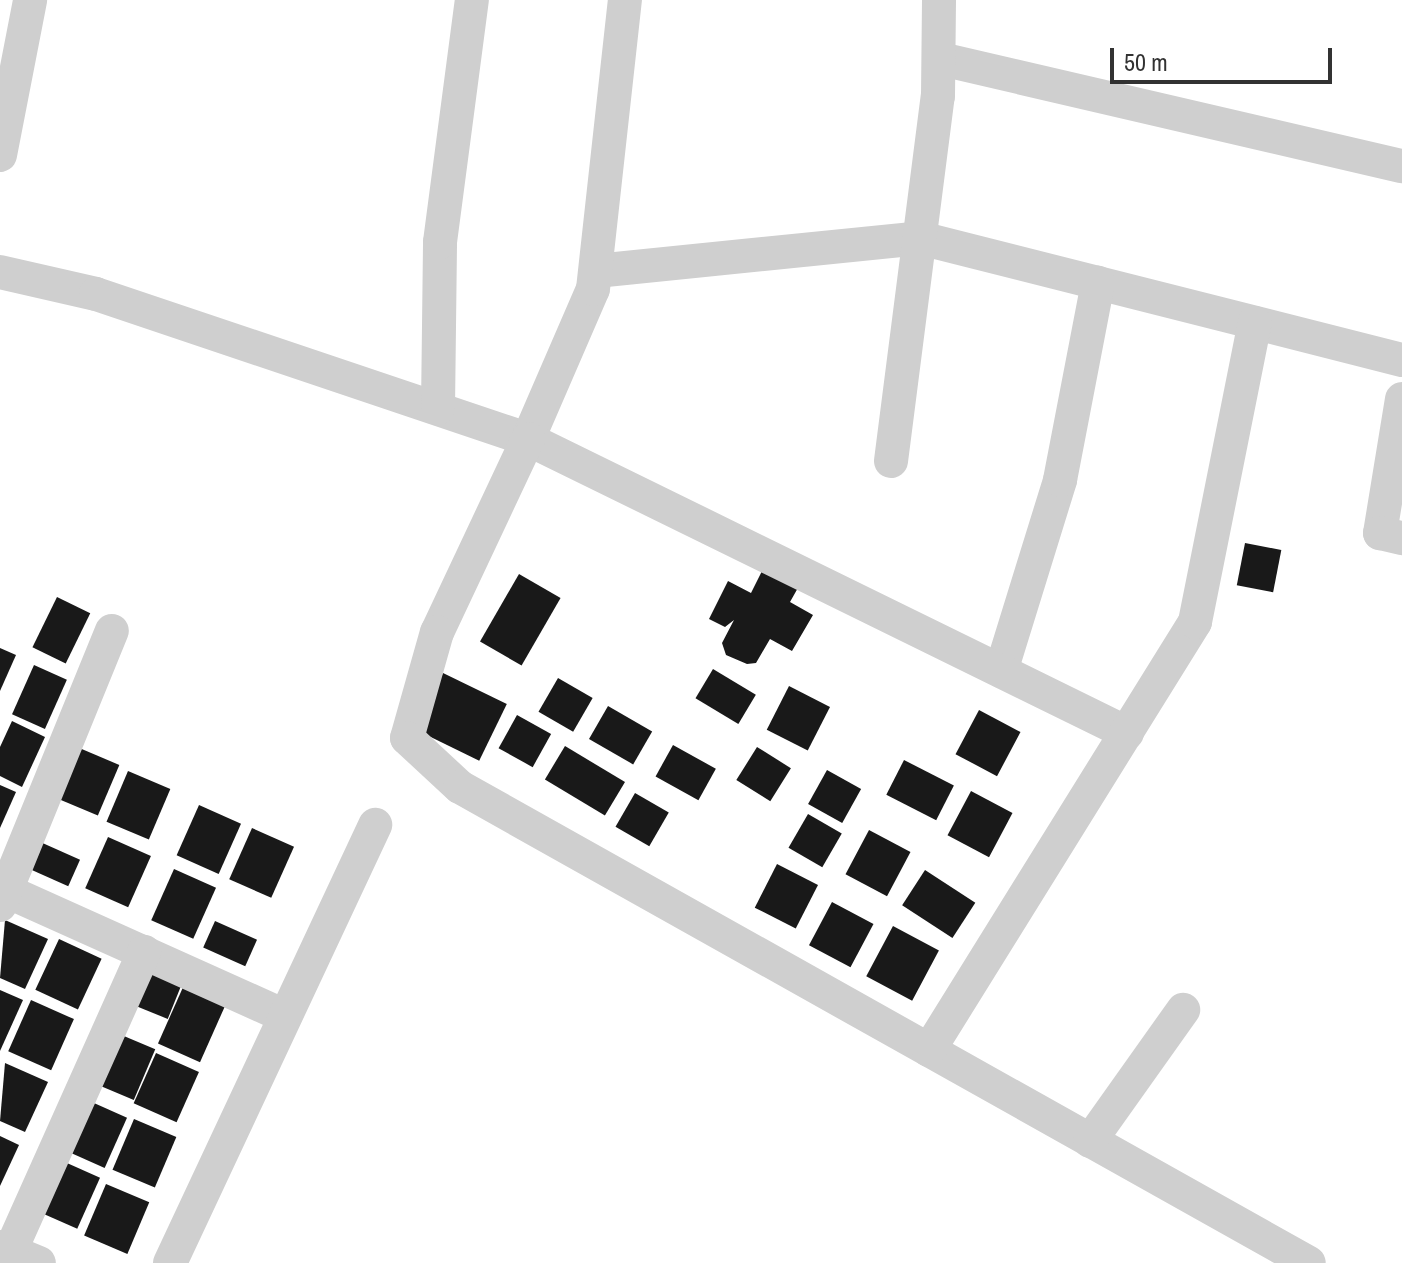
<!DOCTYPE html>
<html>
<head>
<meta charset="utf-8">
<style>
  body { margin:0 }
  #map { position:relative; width:1402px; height:1263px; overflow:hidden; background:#fff; font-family:"Archivo Narrow",sans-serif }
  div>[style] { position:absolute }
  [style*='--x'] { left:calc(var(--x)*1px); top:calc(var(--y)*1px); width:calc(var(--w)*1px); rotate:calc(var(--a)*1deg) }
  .building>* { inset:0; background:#191919; transform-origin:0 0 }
  .minor>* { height:34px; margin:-17px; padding:0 17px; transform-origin:17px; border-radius:17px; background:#cfcfcf }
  span { translate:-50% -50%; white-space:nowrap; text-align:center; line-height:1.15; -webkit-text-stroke:8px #fff; paint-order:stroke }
  .scale { position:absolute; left:1110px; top:48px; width:222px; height:36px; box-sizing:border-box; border:4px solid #323232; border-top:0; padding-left:10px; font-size:24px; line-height:28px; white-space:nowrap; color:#323232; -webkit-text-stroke:6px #fff; paint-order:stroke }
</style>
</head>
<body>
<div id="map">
  <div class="building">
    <div style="left:1245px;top:543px;width:37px;height:43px;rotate:11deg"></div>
    <div style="clip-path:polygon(762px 571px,799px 586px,790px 602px,813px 615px,792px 651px,770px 639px,756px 663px,747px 664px,726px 655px,722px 643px,734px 620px,725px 627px,709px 619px,728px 581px,751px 593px)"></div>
    <div style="left:519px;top:574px;width:48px;height:78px;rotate:30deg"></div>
    <div style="left:57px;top:597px;width:37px;height:56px;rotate:26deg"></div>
    <div style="clip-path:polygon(0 648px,16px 655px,0 691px)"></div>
    <div style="left:34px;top:665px;width:36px;height:54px;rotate:24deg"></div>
    <div style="left:713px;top:669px;width:50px;height:34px;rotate:31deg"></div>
    <div style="left:443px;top:673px;width:71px;height:63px;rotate:26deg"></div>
    <div style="left:558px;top:678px;width:40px;height:39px;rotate:30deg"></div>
    <div style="left:789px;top:686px;width:46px;height:49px;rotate:27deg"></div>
    <div style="left:608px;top:706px;width:51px;height:38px;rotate:30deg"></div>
    <div style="left:979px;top:710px;width:47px;height:50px;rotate:28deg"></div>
    <div style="left:517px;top:715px;width:39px;height:38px;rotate:29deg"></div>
    <div style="clip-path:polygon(12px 721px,45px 737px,22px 787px,0 776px,0 747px)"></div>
    <div style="left:673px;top:745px;width:49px;height:36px;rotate:29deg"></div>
    <div style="left:565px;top:746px;width:70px;height:39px;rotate:31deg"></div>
    <div style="left:77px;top:747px;width:46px;height:55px;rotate:23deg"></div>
    <div style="left:757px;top:747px;width:40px;height:39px;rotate:32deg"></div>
    <div style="left:904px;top:760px;width:56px;height:39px;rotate:27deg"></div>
    <div style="left:827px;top:770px;width:39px;height:39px;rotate:29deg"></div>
    <div style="left:128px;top:771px;width:46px;height:55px;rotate:23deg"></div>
    <div style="clip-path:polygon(0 785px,16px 792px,0 828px)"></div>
    <div style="left:971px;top:791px;width:47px;height:50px;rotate:28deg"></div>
    <div style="left:635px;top:793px;width:39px;height:39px;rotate:30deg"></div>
    <div style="left:199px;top:805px;width:46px;height:55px;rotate:24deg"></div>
    <div style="left:808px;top:814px;width:39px;height:39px;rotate:30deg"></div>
    <div style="left:252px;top:828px;width:46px;height:56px;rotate:24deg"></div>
    <div style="left:869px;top:830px;width:47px;height:50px;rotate:28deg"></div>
    <div style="left:108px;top:837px;width:47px;height:56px;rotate:24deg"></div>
    <div style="left:38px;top:841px;width:46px;height:29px;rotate:24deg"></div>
    <div style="left:777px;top:864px;width:46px;height:49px;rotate:27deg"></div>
    <div style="left:174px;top:869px;width:46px;height:56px;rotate:24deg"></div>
    <div style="left:925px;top:870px;width:60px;height:42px;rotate:33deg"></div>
    <div style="left:832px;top:902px;width:47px;height:49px;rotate:28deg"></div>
    <div style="clip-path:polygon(5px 920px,48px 939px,25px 989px,0 978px)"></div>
    <div style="left:215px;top:921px;width:46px;height:29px;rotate:24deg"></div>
    <div style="left:893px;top:926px;width:52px;height:57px;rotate:28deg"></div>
    <div style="left:59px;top:939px;width:47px;height:56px;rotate:25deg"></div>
    <div style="left:141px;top:965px;width:45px;height:40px;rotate:22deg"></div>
    <div style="left:184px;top:985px;width:46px;height:64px;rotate:24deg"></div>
    <div style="clip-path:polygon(0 990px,23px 1000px,0 1051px)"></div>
    <div style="left:31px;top:1000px;width:47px;height:56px;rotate:24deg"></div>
    <div style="left:112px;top:1031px;width:47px;height:55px;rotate:23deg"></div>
    <div style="left:156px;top:1053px;width:47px;height:55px;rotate:24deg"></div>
    <div style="clip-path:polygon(5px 1063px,48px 1082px,25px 1132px,0 1121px)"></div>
    <div style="left:85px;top:1099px;width:46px;height:55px;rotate:24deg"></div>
    <div style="left:134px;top:1119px;width:46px;height:55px;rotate:23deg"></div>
    <div style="clip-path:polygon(0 1136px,19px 1145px,0 1186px)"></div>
    <div style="left:58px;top:1159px;width:46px;height:56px;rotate:24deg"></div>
    <div style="left:106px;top:1184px;width:47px;height:56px;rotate:23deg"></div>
  </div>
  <div class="minor">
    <div style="--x:941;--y:59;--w:473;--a:13.1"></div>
    <div style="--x:0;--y:155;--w:158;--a:-79"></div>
    <div style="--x:596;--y:271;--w:326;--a:-5.8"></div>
    <div style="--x:920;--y:238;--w:497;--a:14.2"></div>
    <div style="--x:0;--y:272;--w:98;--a:12.9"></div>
    <div style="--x:96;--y:294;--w:456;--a:18.6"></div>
    <div style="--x:528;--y:439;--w:163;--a:-66.6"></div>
    <div style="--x:593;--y:289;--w:291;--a:-83.7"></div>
    <div style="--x:1402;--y:399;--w:136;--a:99.3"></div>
    <div style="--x:1380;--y:533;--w:23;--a:13"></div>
    <div style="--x:438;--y:408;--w:166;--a:-89.3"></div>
    <div style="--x:440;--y:242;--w:244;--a:-82.5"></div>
    <div style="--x:891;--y:461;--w:368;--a:-82.7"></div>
    <div style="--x:938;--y:96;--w:96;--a:-89.4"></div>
    <div style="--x:1001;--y:671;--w:200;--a:-72.8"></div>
    <div style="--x:1060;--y:480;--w:201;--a:-79.1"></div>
    <div style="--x:1127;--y:733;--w:667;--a:-153.86"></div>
    <div style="--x:528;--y:439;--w:213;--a:115.2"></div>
    <div style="--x:437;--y:632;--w:110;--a:105.8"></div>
    <div style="--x:407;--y:738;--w:72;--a:42.8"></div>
    <div style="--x:460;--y:787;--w:973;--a:29.28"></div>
    <div style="--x:0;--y:888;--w:312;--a:24.2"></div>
    <div style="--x:0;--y:905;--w:296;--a:-67.8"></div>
    <div style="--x:929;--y:1050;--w:504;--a:-58.14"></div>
    <div style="--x:1195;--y:622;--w:305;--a:-78.7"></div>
    <div style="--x:1090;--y:1141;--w:161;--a:-54.6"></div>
    <div style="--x:0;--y:1247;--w:42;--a:22.3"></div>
    <div style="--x:5;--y:1263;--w:341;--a:-65.9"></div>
    <div style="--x:170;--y:1263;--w:484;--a:-64.9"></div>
  </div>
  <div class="scale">50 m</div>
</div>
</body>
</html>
